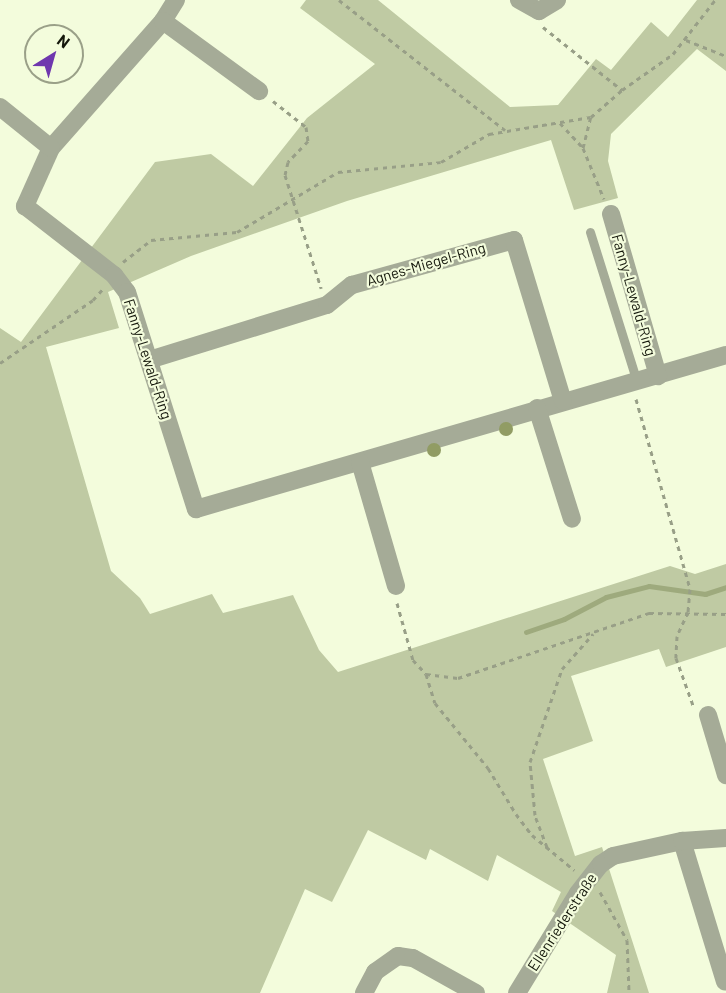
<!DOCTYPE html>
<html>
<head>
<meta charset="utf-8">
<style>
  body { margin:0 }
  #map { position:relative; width:726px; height:993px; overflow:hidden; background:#f3fcdc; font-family:Barlow,sans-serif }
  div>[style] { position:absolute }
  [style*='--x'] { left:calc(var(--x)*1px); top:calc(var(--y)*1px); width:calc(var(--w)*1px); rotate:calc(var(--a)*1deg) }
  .green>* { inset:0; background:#bfcaa3 }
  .stream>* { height:5px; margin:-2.5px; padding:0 2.5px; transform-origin:2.5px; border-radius:2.5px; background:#9eaa7d }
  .path>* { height:3px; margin-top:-1.5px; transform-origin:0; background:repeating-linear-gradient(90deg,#989f87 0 4.5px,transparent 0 9px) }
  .lane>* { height:9px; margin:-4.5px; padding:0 4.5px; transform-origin:4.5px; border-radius:4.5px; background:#a5ab97 }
  .street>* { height:18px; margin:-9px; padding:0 9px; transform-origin:9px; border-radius:9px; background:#a5ab97 }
  .trees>* { width:14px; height:14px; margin:-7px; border-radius:50%; background:#919c64 }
  span { translate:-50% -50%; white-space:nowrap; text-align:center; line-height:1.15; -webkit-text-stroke:4.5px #f3fcdc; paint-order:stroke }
  .street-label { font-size:15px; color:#14170b }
  .north { position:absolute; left:24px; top:24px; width:60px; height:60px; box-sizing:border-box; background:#f3fcdc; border:2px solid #9aa088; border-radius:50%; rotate:37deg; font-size:16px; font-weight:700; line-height:24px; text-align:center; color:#14170b }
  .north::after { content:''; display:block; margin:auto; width:21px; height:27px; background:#6f37ae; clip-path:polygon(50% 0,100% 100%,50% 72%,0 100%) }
</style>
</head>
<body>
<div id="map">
  <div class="green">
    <div style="clip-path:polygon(306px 0,378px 0,510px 107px,558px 105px,596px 59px,611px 70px,651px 22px,668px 37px,697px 0,726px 0,726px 71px,697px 49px,611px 134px,608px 161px,618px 198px,574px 210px,551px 140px,347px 201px,191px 256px,108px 292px,119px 328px,46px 347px,111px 571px,140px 598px,150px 614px,212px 594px,223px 613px,293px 595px,319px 650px,338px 672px,670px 566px,695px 574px,726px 564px,726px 647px,666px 667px,659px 649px,571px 676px,593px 741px,543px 759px,575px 856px,602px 847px,649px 993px,607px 993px,616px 955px,552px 911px,561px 892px,497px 855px,488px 881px,430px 849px,426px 860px,368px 830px,332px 902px,305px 889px,260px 993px,0 993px,0 328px,21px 342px,155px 162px,211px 154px,253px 186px,307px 118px,375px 64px,300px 8px)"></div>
  </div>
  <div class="stream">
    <div style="--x:526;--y:632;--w:40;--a:-18.9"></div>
    <div style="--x:564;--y:619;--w:47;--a:-27.6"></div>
    <div style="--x:606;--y:597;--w:44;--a:-14.3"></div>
    <div style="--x:649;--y:586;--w:57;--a:8.1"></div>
    <div style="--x:705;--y:594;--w:22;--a:-18"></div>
  </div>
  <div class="path">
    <div style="--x:339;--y:0;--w:211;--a:38.1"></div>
    <div style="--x:543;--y:27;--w:101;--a:38.6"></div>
    <div style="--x:686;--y:40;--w:43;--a:21.8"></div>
    <div style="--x:273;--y:101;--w:42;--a:38.2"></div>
    <div style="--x:306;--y:127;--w:14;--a:82"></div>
    <div style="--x:308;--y:141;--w:29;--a:134"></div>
    <div style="--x:288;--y:162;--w:13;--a:103"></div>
    <div style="--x:285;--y:175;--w:119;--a:72.3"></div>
    <div style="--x:560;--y:123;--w:34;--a:47"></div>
    <div style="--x:583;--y:148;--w:32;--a:-76"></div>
    <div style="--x:591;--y:117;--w:41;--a:-41.1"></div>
    <div style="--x:622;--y:90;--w:62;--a:-35.2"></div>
    <div style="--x:673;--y:54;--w:68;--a:-52.1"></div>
    <div style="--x:583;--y:148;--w:55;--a:67.6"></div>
    <div style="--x:123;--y:262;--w:36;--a:-38"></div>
    <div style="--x:151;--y:240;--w:86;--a:-5.3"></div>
    <div style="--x:237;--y:232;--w:117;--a:-30.7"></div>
    <div style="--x:338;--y:172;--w:103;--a:-5.5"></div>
    <div style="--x:441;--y:162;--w:56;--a:-30.3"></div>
    <div style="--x:489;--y:134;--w:103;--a:-9.5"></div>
    <div style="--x:0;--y:363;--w:112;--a:-34.1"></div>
    <div style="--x:93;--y:300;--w:15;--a:-48"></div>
    <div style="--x:636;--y:399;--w:198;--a:74.1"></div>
    <div style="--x:690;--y:589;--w:23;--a:95"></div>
    <div style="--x:688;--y:612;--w:26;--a:115"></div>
    <div style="--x:677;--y:636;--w:22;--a:93"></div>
    <div style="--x:676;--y:658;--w:53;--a:70.2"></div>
    <div style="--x:397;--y:603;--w:59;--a:74.3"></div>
    <div style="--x:413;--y:660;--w:19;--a:47"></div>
    <div style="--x:426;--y:674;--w:32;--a:7"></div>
    <div style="--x:458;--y:678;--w:202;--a:-18.8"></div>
    <div style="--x:649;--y:613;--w:77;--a:0.7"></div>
    <div style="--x:426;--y:674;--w:30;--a:73"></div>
    <div style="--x:435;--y:703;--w:84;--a:50.8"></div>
    <div style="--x:488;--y:768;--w:54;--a:58.7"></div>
    <div style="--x:516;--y:814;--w:26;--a:53"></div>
    <div style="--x:532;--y:835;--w:55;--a:39.8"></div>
    <div style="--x:547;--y:847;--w:34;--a:-111"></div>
    <div style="--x:535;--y:815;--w:53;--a:-95.4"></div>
    <div style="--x:530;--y:762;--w:98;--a:-71"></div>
    <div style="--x:562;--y:669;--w:47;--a:-48.5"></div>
    <div style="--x:600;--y:892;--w:55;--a:60.6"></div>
    <div style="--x:627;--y:940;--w:53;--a:87.8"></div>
  </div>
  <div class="lane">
    <div style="--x:590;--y:232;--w:157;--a:72.6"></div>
  </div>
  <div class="street">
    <div style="--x:176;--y:0;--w:25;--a:122"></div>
    <div style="--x:163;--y:21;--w:169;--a:131.4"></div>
    <div style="--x:51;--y:148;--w:64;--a:114.1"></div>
    <div style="--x:25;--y:206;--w:113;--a:37.8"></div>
    <div style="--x:114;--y:275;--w:21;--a:53"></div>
    <div style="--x:127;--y:292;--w:228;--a:72.4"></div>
    <div style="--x:196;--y:509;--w:552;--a:-16.2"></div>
    <div style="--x:519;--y:0;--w:23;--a:29"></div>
    <div style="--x:539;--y:11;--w:21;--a:-31"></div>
    <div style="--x:163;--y:21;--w:119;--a:36.1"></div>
    <div style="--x:0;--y:107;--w:65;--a:38.8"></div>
    <div style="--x:611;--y:214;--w:169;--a:73.8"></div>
    <div style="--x:149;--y:360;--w:186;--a:-17.2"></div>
    <div style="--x:327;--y:305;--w:32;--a:-39"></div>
    <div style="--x:352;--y:285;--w:168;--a:-15.5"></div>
    <div style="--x:514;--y:240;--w:168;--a:73.1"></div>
    <div style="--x:537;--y:408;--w:116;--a:72.5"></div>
    <div style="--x:360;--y:462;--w:129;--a:73.8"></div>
    <div style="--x:708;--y:715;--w:63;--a:73.3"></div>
    <div style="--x:682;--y:841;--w:147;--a:73"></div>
    <div style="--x:364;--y:993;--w:24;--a:-62"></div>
    <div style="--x:375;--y:972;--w:28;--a:-35"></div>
    <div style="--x:398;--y:956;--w:15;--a:8"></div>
    <div style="--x:413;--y:958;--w:72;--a:29.1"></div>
    <div style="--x:517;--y:993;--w:117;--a:-58.6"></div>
    <div style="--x:578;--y:893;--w:37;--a:-52"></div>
    <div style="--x:601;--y:864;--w:14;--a:-34"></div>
    <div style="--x:613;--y:856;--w:71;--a:-12.3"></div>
    <div style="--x:682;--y:841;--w:44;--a:-3.9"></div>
  </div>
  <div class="trees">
    <div style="left:506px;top:429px"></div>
    <div style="left:434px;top:450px"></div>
  </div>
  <div class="street-label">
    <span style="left:426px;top:264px;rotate:-16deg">Agnes-Miegel-Ring</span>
    <span style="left:634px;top:295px;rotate:74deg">Fanny-Lewald-Ring</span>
    <span style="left:148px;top:359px;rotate:72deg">Fanny-Lewald-Ring</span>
    <span style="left:562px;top:922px;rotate:-57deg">Ellenriederstraße</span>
  </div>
  <div class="north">N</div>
</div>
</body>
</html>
